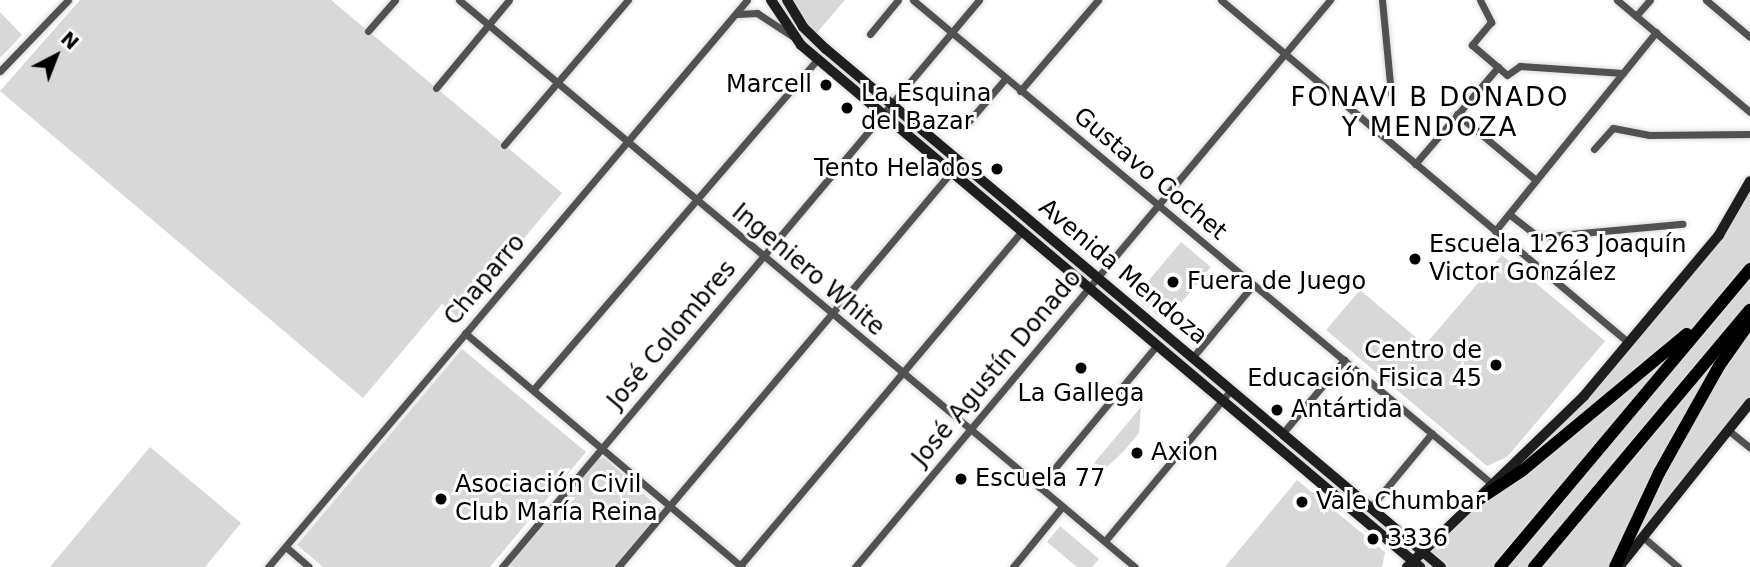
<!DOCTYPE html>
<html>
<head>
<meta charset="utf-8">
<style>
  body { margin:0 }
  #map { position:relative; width:1750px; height:567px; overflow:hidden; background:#fff; font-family:"DejaVu Sans",sans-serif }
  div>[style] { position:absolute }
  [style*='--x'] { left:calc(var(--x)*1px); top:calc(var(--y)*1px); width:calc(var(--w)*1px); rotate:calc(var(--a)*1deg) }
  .green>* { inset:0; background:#d8d8d8; transform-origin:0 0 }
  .roads { filter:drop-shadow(0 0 2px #dbdbdb) drop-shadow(0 0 2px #dbdbdb) }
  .street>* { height:7px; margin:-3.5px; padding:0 3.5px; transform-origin:3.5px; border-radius:3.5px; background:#515151 }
  .secondary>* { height:10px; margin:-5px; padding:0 5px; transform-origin:5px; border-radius:5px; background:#1e1e1e }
  .highway>* { height:12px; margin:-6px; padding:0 6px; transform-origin:6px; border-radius:6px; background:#000 }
  .dots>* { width:19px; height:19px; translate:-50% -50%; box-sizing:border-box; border:4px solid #fff; border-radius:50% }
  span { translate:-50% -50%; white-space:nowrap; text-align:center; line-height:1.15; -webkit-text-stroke:6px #fff; paint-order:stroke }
  .poi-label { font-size:24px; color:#000 }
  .right { translate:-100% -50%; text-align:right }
  .left { translate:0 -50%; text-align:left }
  .street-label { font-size:24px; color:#000 }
  .neighbourhood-label { font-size:26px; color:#000; letter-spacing:2px }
  .north { position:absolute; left:21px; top:21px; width:70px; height:70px; -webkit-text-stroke:5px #fff; paint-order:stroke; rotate:42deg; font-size:19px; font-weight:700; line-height:28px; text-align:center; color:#000 }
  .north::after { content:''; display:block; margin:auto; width:24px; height:32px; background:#000; clip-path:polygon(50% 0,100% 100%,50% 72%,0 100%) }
</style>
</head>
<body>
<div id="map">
  <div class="green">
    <div style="clip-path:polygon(80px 0,331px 0,562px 193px,458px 317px,442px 304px,363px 398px,0 91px)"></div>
    <div style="clip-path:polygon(787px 0,845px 0,813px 37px)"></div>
    <div style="clip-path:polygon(0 12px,22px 35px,0 58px)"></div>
    <div style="clip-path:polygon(1750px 181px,1750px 403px,1618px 567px,1407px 567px,1584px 396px,1719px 235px)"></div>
    <div style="left:1181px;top:242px;width:39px;height:71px;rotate:40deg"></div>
    <div style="clip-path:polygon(1502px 255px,1605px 341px,1507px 457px,1487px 466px,1326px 330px,1360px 290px,1425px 345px)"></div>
    <div style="clip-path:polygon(462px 349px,586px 452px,490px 567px,323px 567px,297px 545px)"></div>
    <div style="clip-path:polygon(1141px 407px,1139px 433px,1124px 451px,1106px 468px,1094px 463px)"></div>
    <div style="clip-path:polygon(150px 447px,241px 523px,205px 567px,50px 567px)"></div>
    <div style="clip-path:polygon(605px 458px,661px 510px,615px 567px,508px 567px,598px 459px)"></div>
    <div style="clip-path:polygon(1297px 480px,1385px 552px,1382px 567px,1225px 567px)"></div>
    <div style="clip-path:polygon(1060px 526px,1099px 559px,1092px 567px,1077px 567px,1047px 542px)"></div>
  </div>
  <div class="roads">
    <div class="street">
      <div style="--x:459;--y:0;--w:882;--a:39.99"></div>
      <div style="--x:913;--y:0;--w:755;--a:39.89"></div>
      <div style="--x:1221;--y:0;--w:533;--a:40.05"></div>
      <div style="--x:1382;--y:0;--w:94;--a:84.5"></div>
      <div style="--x:1480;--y:0;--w:25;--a:63"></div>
      <div style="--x:1491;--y:22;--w:30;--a:130"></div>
      <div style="--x:1472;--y:45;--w:46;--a:40.6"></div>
      <div style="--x:1507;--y:75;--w:16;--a:-35"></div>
      <div style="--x:1520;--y:66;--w:103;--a:3.9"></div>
      <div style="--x:1617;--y:0;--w:174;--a:40.1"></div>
      <div style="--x:1706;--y:0;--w:57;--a:40.1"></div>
      <div style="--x:738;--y:14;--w:19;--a:-3"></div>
      <div style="--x:757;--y:13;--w:42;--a:33.3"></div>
      <div style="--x:1636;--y:16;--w:21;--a:-49"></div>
      <div style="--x:368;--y:31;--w:41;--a:-48.9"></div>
      <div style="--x:870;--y:34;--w:44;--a:-50.5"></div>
      <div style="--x:0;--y:71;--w:98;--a:-46.2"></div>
      <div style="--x:436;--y:88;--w:114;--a:-50.3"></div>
      <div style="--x:1020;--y:91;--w:120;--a:-49.4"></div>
      <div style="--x:1457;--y:114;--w:103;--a:39.9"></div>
      <div style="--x:969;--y:121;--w:55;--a:-49.4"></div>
      <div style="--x:504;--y:145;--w:191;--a:-49.5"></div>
      <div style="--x:1594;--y:149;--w:28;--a:-48"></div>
      <div style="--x:1613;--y:128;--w:37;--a:11"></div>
      <div style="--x:1649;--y:135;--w:101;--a:-0.6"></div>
      <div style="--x:1415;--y:164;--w:128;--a:-49.4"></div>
      <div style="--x:1509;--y:214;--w:37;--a:38"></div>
      <div style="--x:1538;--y:237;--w:145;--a:-5.2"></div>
      <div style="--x:1495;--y:231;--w:256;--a:-51"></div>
      <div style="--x:465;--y:333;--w:363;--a:40.2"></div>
      <div style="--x:1192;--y:358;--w:95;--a:-50.1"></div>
      <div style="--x:533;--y:390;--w:437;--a:-49.3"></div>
      <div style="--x:1728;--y:430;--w:28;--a:39"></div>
      <div style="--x:1282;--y:434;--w:97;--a:-50"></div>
      <div style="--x:1039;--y:487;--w:185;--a:-50.3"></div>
      <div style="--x:1370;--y:508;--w:97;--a:-50.4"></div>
      <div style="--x:1643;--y:537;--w:46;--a:40.6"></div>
      <div style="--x:1105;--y:541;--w:197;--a:-50.2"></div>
      <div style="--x:286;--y:547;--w:30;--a:41"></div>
      <div style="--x:268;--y:567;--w:742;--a:-49.81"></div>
      <div style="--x:502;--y:567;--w:741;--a:-49.93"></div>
      <div style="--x:618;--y:567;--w:518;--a:-49.85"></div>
      <div style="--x:739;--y:567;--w:439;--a:-49.9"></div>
      <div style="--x:855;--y:567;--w:740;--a:-50.05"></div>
      <div style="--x:1013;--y:567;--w:77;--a:-50.8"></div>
    </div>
    <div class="secondary">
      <div style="--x:771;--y:0;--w:54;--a:56.3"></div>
      <div style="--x:801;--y:45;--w:810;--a:40.14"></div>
      <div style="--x:787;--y:0;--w:31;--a:59"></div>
      <div style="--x:803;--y:27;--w:32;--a:44"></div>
      <div style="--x:826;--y:49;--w:804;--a:40.11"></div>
      <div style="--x:1407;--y:567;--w:246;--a:-44"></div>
      <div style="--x:1584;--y:396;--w:210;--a:-50"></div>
      <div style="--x:1719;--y:235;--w:62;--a:-60.1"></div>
      <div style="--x:1619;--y:567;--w:210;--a:-51.4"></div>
    </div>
    <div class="highway">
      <div style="--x:1472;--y:504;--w:61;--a:-33.7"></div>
      <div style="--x:1523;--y:470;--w:213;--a:-39.7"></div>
      <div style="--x:1500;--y:567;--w:389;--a:-50"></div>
      <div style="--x:1534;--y:567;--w:336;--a:-50"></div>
      <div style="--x:1615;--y:567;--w:104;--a:-64.9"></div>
      <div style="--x:1659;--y:473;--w:123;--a:-60.7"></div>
      <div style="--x:1719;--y:366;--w:54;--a:-54.8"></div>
    </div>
  </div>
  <div class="dots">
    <div style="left:826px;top:85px;background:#000"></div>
    <div style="left:847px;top:108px;background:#000"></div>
    <div style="left:997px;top:169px;background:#000"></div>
    <div style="left:1415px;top:259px;background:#000"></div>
    <div style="left:1173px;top:282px;background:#000"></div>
    <div style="left:1496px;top:365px;background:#000"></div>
    <div style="left:1081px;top:368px;background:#000"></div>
    <div style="left:1277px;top:410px;background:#000"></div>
    <div style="left:1137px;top:453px;background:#000"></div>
    <div style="left:961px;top:479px;background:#000"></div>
    <div style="left:441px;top:499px;background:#000"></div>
    <div style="left:1302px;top:502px;background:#000"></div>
    <div style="left:1373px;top:539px;background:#000"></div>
  </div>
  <div class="poi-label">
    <span class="right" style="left:812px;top:85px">Marcell</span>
    <span class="left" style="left:861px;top:108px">La Esquina<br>del Bazar</span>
    <span class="right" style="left:983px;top:169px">Tento Helados</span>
    <span class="left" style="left:1429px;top:259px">Escuela 1263 Joaquín<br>Victor González</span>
    <span class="left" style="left:1187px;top:282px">Fuera de Juego</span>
    <span class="right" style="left:1482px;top:365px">Centro de<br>Educación Fisica 45</span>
    <span style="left:1081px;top:394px">La Gallega</span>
    <span class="left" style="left:1291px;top:410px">Antártida</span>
    <span class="left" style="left:1151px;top:453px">Axion</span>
    <span class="left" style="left:975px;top:479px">Escuela 77</span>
    <span class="left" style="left:455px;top:499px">Asociación Civil<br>Club María Reina</span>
    <span class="left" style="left:1316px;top:502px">Vale Chumbar</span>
    <span class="left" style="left:1387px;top:539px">3336</span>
  </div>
  <div class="street-label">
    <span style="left:1150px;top:174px;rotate:40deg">Gustavo Cochet</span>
    <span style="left:808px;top:270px;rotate:40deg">Ingeniero White</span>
    <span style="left:1123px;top:272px;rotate:40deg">Avenida Mendoza</span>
    <span style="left:485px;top:280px;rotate:-50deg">Chaparro</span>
    <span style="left:672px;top:335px;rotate:-50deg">José Colombres</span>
    <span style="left:997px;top:368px;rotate:-50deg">José Agustín Donado</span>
  </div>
  <div class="neighbourhood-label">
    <span style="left:1430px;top:113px">FONAVI B DONADO<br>Y MENDOZA</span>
  </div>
  <div class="north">N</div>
</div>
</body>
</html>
